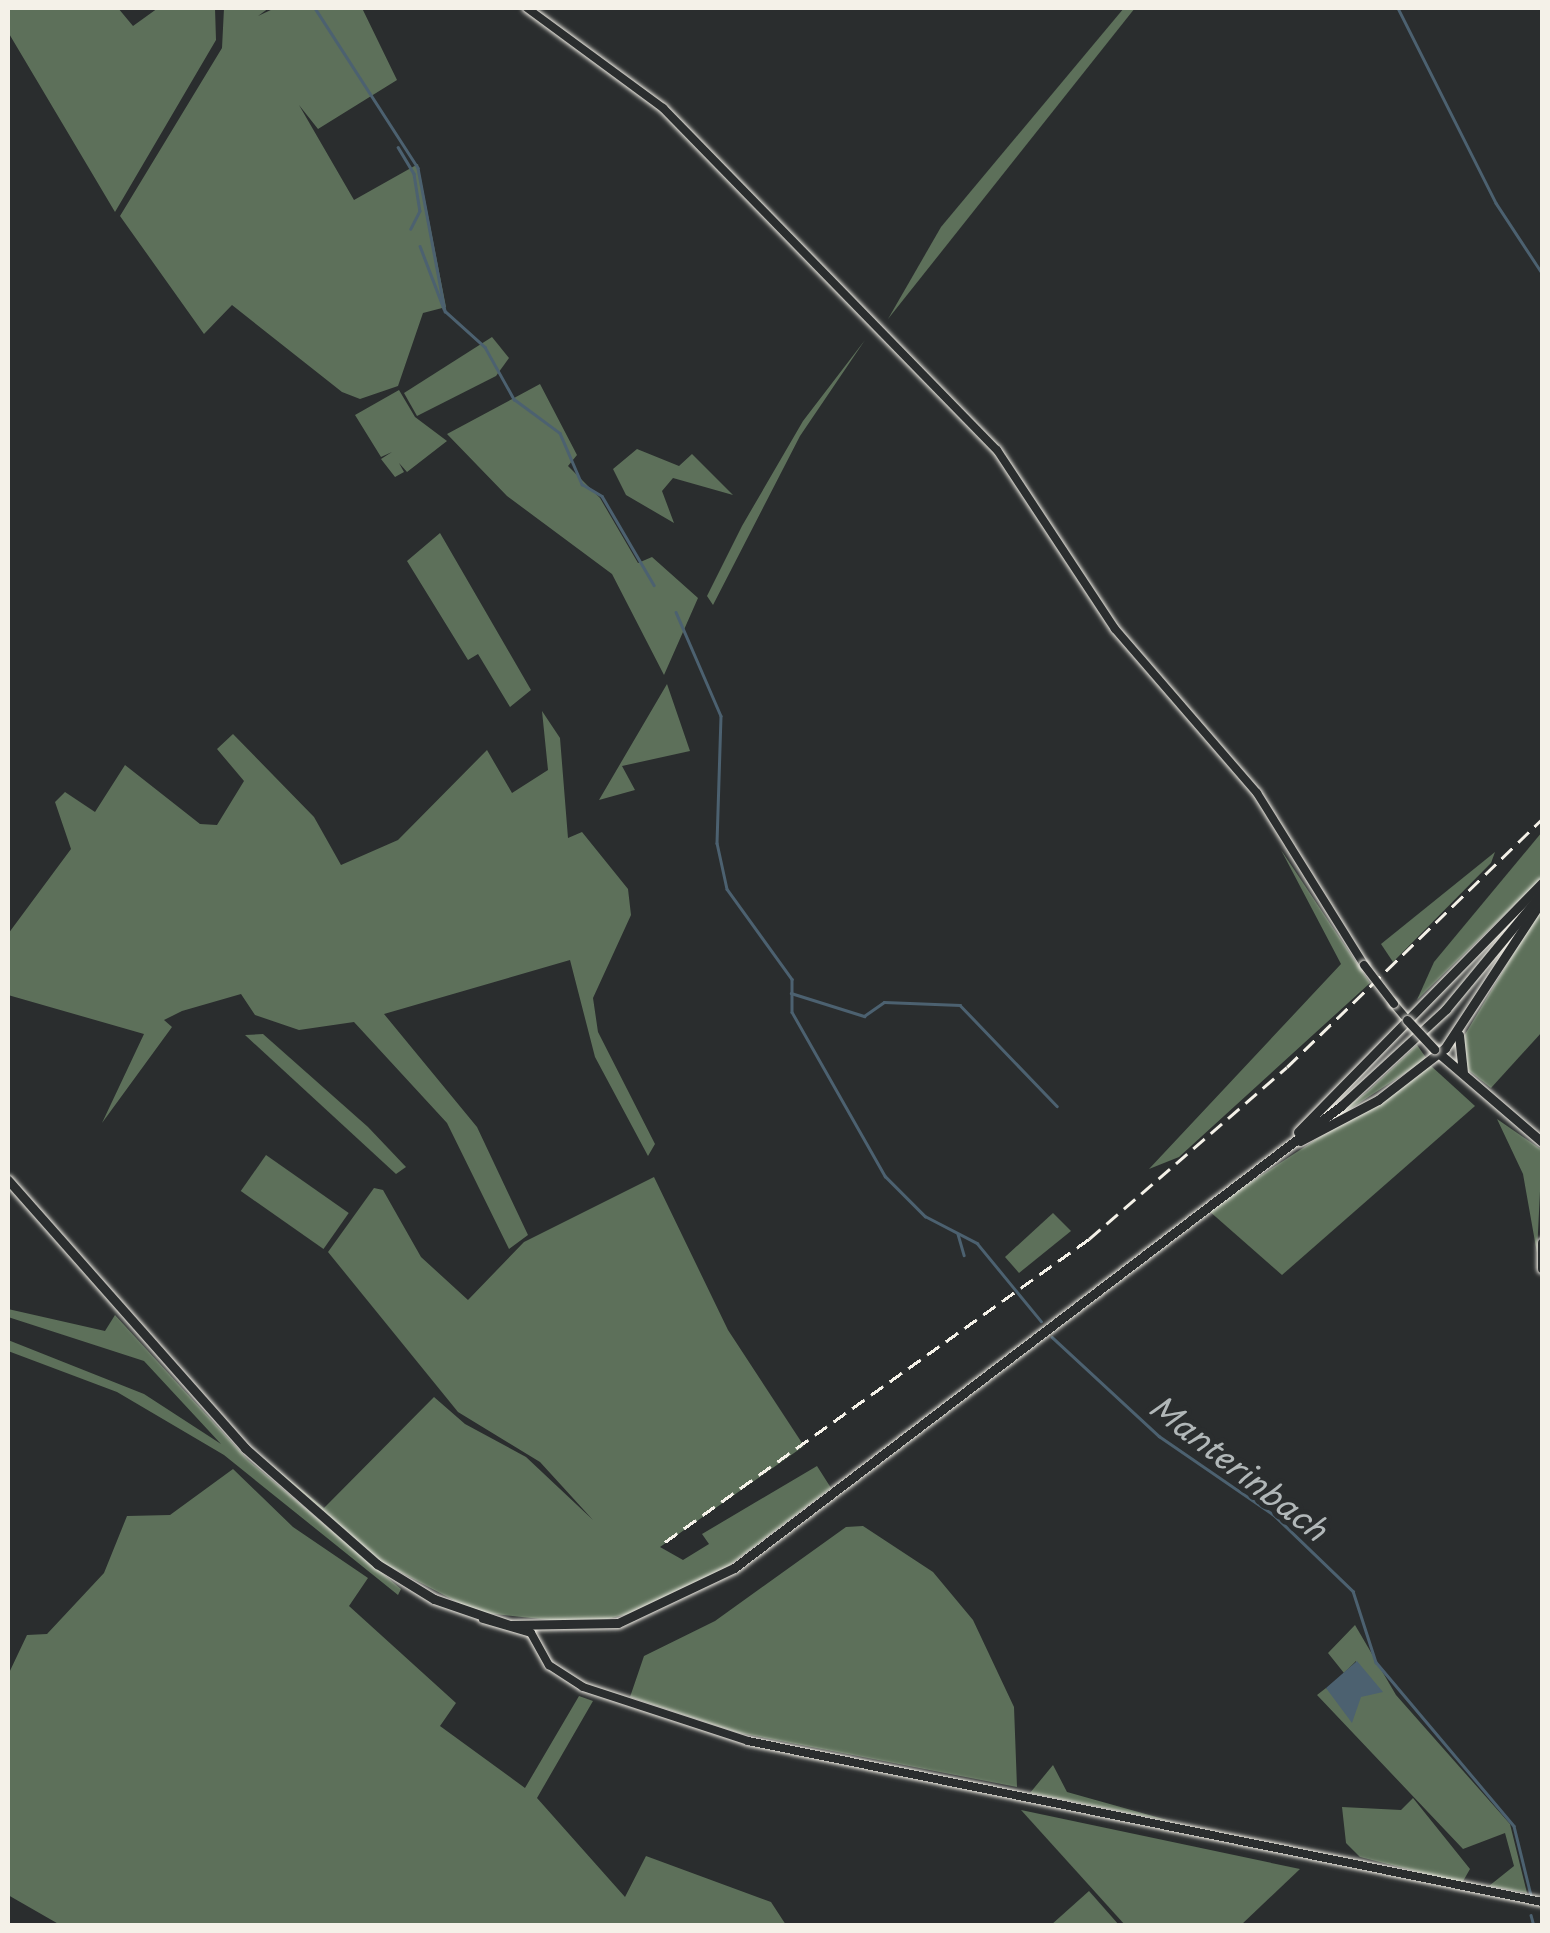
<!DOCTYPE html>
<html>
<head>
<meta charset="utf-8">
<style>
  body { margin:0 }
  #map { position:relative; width:1550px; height:1933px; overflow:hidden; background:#2a2d2e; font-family:"Playpen Sans",sans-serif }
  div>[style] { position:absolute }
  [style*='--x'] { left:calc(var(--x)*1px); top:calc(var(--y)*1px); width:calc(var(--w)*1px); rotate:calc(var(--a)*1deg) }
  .green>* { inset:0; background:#5d705a; transform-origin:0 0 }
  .water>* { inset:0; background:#4c6170 }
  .stream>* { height:2.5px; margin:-1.25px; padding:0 1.25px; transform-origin:1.25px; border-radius:1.25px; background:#4c6170 }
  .roads { filter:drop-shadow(0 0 2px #f4f1e8) drop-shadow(0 0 2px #f4f1e8) }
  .minor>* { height:8px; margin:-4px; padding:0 4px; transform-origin:4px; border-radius:4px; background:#2a2d2e }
  .major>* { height:9px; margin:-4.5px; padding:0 4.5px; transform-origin:4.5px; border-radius:4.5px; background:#2a2d2e }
  .rail>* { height:2.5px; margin-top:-1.25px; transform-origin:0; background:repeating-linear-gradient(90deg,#f4f1e8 0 15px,transparent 0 23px) }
  .bridges { filter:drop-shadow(0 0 2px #f4f1e8) drop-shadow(0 0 2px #f4f1e8) }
  .minor-bridge>* { height:8px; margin:-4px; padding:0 4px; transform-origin:4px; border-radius:4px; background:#2a2d2e }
  .major-bridge>* { height:9px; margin:-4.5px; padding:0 4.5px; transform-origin:4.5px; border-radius:4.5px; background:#2a2d2e }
  span { translate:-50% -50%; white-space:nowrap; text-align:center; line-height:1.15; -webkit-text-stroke:10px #2a2d2e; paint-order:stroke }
  .water-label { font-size:32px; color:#b1b7b8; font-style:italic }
  .frame { position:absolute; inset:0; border:10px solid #f4f1e8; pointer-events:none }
</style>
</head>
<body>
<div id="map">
  <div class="green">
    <div style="clip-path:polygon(8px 8px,118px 8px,133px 26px,158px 8px,215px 8px,216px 40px,115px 212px,8px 32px)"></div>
    <div style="clip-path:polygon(224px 8px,269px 8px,258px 16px,275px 8px,362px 8px,397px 80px,318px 129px,299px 105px,354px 200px,418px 164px,446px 307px,423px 313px,398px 386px,360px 399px,342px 392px,232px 305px,204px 334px,120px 216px,222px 48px)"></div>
    <div style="clip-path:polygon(1124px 8px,1135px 8px,888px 319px,941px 227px)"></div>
    <div style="clip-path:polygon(492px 337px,509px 358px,496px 376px,417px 416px,404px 393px)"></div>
    <div style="clip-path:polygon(865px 340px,800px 436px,713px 605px,707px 596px,742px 526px,803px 421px)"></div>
    <div style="clip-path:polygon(540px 384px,577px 455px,568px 466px,600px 498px,638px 563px,652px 557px,698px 598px,664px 675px,612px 574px,507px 496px,447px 434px)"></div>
    <div style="clip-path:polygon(399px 390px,415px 417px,447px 441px,407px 472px,399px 463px,404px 472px,395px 477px,381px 459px,392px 452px,381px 457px,355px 415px)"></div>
    <div style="clip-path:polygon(637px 449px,679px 466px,692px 454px,733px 495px,673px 478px,662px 491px,674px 523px,626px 495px,613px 469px)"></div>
    <div style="clip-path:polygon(440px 533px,531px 690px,510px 707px,478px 654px,468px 660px,407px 561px)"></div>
    <div style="clip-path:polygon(667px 684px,690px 751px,622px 766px,635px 790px,599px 800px)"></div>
    <div style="clip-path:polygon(542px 711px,560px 738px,568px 838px,582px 832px,628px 889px,631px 915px,593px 998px,598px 1032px,655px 1144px,648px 1156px,595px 1057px,570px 960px,384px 1014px,477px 1127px,528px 1235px,509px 1249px,447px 1123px,354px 1022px,299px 1030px,255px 1015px,241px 994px,182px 1011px,164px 1020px,172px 1027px,102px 1123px,144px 1034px,8px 995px,8px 934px,71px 849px,55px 802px,65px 792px,95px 812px,125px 765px,200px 824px,217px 825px,244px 781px,217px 749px,233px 734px,314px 817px,341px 865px,398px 840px,487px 750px,512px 793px,548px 770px)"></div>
    <div style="clip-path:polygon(1542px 832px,1542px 878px,1417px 1000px,1434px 962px)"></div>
    <div style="clip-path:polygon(1281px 850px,1370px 983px,1179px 1157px,1149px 1169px,1341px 964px)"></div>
    <div style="clip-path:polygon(1495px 852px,1491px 863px,1393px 962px,1381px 944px)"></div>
    <div style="clip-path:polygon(1542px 906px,1542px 1032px,1491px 1088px,1468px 1070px,1461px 1041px)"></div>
    <div style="clip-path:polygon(263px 1034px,368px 1127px,406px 1167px,396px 1174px,245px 1035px)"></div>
    <div style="clip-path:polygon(1417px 1045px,1427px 1059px,1310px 1135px,1367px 1092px)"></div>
    <div style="clip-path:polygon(1430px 1065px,1475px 1106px,1282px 1275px,1208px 1210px)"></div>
    <div style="clip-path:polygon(1497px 1119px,1542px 1150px,1537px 1253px,1523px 1174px)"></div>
    <div style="left:266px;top:1155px;width:101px;height:44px;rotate:35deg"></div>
    <div style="clip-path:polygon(654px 1177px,728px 1330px,804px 1446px,660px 1547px,683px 1560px,709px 1544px,702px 1534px,817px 1466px,831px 1488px,709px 1581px,658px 1607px,586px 1624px,476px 1612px,383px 1563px,302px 1499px,247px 1445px,324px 1508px,434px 1397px,465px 1424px,526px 1457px,593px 1520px,540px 1462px,458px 1412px,328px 1252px,374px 1188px,383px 1190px,421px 1257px,468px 1300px,524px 1242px)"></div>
    <div style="clip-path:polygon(1053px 1213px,1071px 1231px,1019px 1273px,1005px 1257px)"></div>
    <div style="clip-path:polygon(8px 1309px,105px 1331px,115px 1315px,248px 1460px,401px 1589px,398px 1595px,224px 1455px,117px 1392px,8px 1351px,8px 1340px,144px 1394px,221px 1444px,144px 1361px,8px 1317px)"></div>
    <div style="clip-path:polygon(233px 1469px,293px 1527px,368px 1578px,349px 1606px,456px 1703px,440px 1726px,525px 1788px,579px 1696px,593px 1701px,537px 1798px,625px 1897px,646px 1856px,771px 1902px,786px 1925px,62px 1926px,8px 1895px,8px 1675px,27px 1635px,47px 1634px,104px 1573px,127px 1516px,170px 1515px)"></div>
    <div style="clip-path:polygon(863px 1526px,933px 1572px,973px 1620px,1014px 1707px,1017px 1787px,739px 1733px,630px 1697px,644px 1656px,715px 1621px,846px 1527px)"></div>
    <div style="clip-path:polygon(1355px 1625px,1396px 1695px,1510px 1824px,1527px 1893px,1489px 1886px,1514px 1866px,1505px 1833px,1463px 1849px,1317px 1695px,1326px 1688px,1357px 1707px,1356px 1661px,1344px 1673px,1328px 1653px)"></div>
    <div style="clip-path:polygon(1053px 1765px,1067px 1792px,1174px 1822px,1030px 1793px)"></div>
    <div style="clip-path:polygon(1413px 1798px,1470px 1869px,1462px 1883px,1360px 1857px,1346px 1843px,1342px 1807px,1401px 1810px)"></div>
    <div style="clip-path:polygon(1021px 1810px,1300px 1869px,1241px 1925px,1125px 1925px)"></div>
    <div style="clip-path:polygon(1089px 1891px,1119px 1925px,1051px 1925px)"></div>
  </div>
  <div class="water">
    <div style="clip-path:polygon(1357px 1661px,1383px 1692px,1361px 1697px,1352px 1723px,1326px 1688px)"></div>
  </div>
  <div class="stream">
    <div style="--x:315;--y:8;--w:190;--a:57.2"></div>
    <div style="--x:418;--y:168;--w:146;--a:79.3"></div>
    <div style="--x:445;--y:311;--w:54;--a:42"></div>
    <div style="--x:485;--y:347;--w:60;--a:60.9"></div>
    <div style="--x:514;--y:399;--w:57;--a:36.5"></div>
    <div style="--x:560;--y:433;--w:56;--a:66.7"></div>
    <div style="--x:582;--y:484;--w:23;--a:31"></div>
    <div style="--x:602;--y:496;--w:103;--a:59.7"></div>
    <div style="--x:1398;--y:8;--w:218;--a:63.3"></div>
    <div style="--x:1496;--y:203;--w:84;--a:56.7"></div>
    <div style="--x:398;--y:147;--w:31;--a:59"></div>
    <div style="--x:414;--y:174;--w:37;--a:81"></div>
    <div style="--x:420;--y:211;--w:20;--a:117"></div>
    <div style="--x:420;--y:246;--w:67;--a:69.1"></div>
    <div style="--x:676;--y:612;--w:113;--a:66.6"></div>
    <div style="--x:721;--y:716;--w:127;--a:91.8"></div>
    <div style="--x:717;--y:843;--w:47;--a:77.7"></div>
    <div style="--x:727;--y:889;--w:111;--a:54.2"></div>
    <div style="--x:792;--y:979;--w:33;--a:90"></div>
    <div style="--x:792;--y:1012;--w:189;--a:60.4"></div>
    <div style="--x:885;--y:1176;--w:57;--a:45"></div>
    <div style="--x:925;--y:1216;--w:59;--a:27.4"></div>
    <div style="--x:977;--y:1243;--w:101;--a:50.6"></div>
    <div style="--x:791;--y:993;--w:77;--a:17.5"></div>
    <div style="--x:864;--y:1016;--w:24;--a:-35"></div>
    <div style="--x:884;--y:1002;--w:76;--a:2.3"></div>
    <div style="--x:960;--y:1005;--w:140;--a:46.2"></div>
    <div style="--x:958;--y:1234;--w:22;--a:74"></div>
    <div style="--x:1052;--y:1337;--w:146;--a:42.8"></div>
    <div style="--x:1159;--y:1436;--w:140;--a:34.5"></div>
    <div style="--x:1274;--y:1515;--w:110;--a:43.9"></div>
    <div style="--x:1353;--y:1591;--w:75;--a:72.1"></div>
    <div style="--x:1376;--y:1662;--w:214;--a:49.9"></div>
    <div style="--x:1514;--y:1826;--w:71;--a:76.2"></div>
    <div style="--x:1531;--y:1915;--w:11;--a:75"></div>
  </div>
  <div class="roads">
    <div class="minor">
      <div style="--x:527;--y:8;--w:169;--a:36.3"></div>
      <div style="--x:663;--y:108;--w:478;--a:45.7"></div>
      <div style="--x:997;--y:450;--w:214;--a:56.6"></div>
      <div style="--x:1115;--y:629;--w:217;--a:49.1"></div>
      <div style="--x:1257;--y:793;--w:203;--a:58.1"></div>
      <div style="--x:1394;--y:1004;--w:16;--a:50"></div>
      <div style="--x:1542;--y:1243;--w:26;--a:90"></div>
      <div style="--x:483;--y:1619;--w:50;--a:16.3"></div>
      <div style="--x:531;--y:1633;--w:37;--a:61"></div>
      <div style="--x:549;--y:1665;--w:40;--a:32.9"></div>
      <div style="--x:583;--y:1687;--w:174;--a:18.1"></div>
      <div style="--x:748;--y:1741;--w:810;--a:11.46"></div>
    </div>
    <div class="major">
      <div style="--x:1459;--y:1035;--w:38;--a:84"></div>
      <div style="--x:1435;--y:1050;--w:141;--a:40.7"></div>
      <div style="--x:1298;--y:1132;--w:349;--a:-45.6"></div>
      <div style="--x:1300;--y:1141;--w:88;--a:-27.7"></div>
      <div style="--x:1378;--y:1100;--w:85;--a:-37.8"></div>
      <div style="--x:1445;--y:1048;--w:171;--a:-56.7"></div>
      <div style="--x:8;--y:1180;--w:358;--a:48.5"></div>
      <div style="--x:245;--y:1448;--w:176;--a:41.3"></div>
      <div style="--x:377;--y:1564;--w:67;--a:31.6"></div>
      <div style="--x:434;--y:1599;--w:80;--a:18.9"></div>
      <div style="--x:510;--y:1625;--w:108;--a:-1.1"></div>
      <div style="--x:618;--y:1623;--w:128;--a:-25.4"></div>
      <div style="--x:734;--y:1568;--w:763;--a:-37.28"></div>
      <div style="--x:1341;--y:1106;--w:143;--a:-42.7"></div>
      <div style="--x:1446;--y:1009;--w:151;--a:-50.4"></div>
    </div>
  </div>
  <div class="rail">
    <div style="--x:665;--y:1542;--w:521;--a:-35.55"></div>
    <div style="--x:1089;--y:1239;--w:262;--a:-41"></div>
    <div style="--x:1287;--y:1067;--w:356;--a:-44.2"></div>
  </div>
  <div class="bridges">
    <div class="minor-bridge">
      <div style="--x:1364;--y:965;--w:49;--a:52.4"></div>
    </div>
    <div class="major-bridge">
      <div style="--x:1407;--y:1020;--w:40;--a:47"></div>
    </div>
  </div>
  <div class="water-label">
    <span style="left:1239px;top:1467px;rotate:38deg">Manterinbach</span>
  </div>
  <div class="frame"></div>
</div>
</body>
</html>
